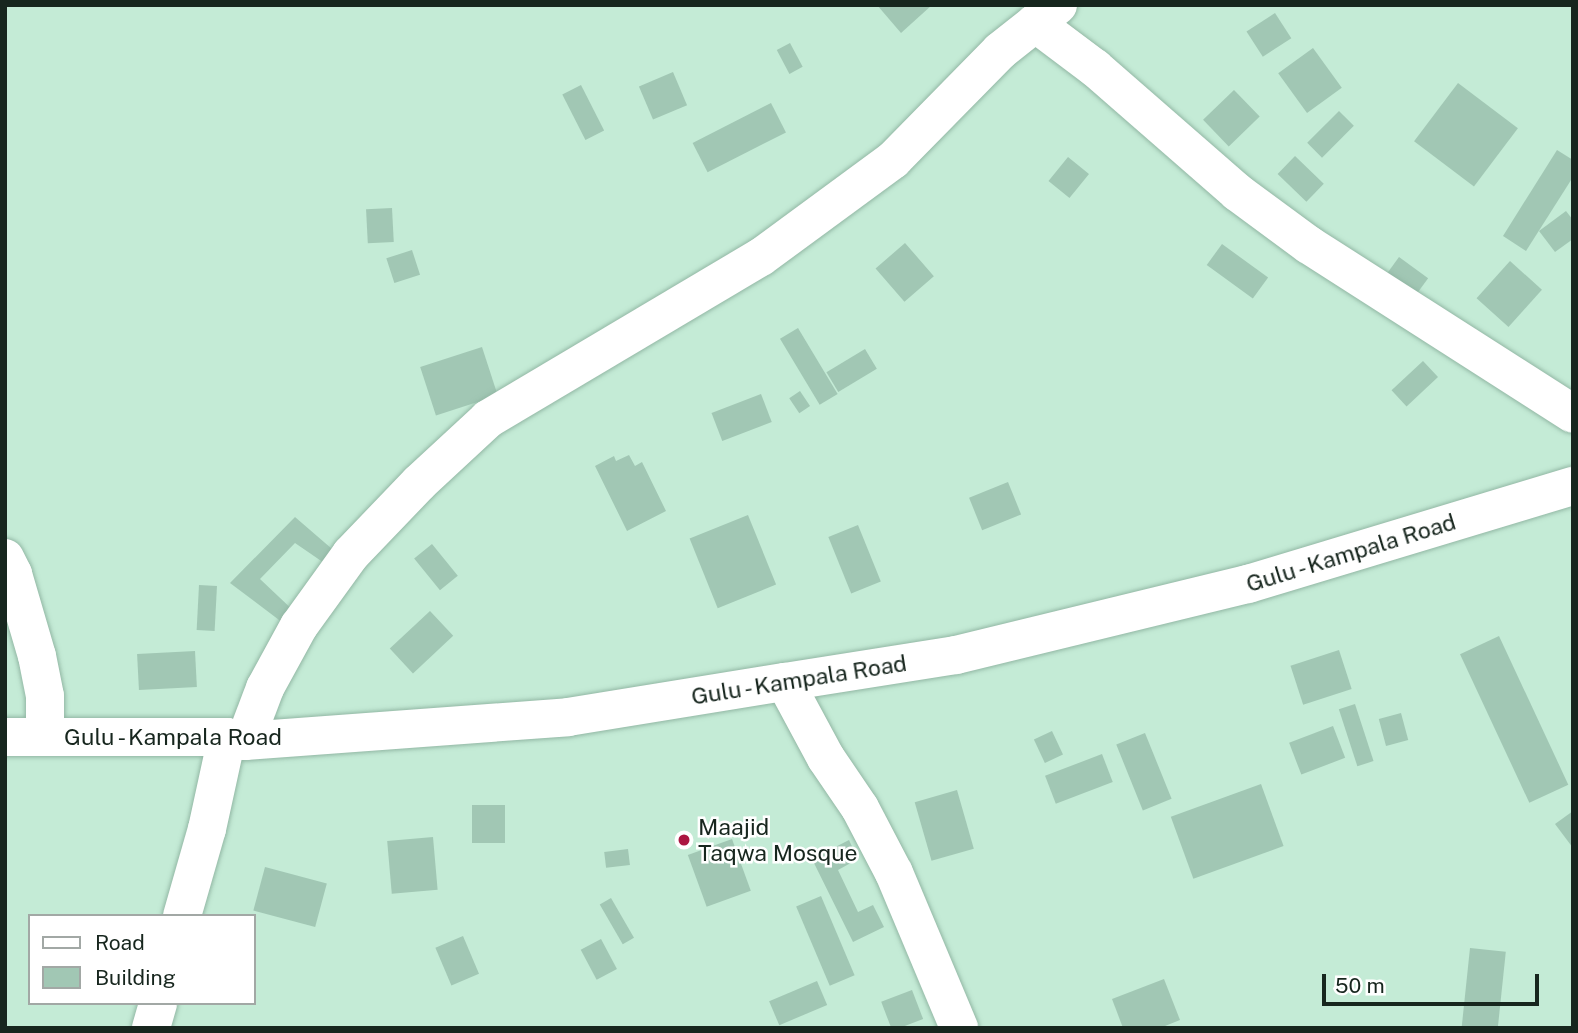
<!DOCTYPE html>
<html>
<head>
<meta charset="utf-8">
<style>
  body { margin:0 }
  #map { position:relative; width:1578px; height:1033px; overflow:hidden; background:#c4ebd6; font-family:"Public Sans",sans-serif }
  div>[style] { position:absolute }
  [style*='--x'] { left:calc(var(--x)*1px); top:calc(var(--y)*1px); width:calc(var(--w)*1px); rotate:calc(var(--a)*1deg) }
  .building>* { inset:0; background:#a1c7b4; transform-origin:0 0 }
  .roads { filter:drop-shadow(0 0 2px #92b7a4) drop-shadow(0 0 2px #92b7a4) }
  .minor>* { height:38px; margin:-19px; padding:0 19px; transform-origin:19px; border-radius:19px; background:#fff }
  .major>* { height:38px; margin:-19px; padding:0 19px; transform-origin:19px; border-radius:19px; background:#fff }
  .dots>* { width:19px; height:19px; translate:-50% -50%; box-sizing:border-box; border:4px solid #fff; border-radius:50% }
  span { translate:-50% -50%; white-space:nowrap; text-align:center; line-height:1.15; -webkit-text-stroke:5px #fff; paint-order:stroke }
  .street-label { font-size:23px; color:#17261e }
  .poi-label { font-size:23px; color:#17261e }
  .left { translate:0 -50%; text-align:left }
  .frame { position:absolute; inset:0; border:7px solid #17261e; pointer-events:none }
  .legend { position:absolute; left:28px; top:914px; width:228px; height:91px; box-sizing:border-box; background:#fff; border:2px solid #a2a8a5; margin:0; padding:9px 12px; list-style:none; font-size:21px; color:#17261e }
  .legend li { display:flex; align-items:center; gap:14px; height:35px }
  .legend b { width:35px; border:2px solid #a2a8a5 }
  .scale { position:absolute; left:1322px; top:974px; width:217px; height:32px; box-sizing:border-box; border:4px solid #17261e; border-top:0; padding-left:9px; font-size:21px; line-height:24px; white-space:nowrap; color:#17261e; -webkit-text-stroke:5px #fff; paint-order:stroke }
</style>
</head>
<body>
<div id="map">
  <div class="building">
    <div style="clip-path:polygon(877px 5px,932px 5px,901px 33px)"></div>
    <div style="left:1275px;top:13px;width:30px;height:34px;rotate:57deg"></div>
    <div style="left:790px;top:43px;width:27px;height:15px;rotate:62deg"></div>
    <div style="left:1313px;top:48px;width:49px;height:43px;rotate:54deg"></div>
    <div style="left:673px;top:72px;width:36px;height:37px;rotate:67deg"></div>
    <div style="left:1458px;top:83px;width:75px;height:73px;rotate:37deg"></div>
    <div style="left:581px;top:85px;width:51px;height:21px;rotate:63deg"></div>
    <div style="left:1234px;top:90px;width:37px;height:43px;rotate:46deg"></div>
    <div style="left:771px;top:103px;width:33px;height:88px;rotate:63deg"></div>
    <div style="left:1339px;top:111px;width:21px;height:45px;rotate:45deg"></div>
    <div style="clip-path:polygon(1557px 150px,1573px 160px,1573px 177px,1526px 251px,1503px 236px)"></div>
    <div style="left:1295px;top:156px;width:40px;height:25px;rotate:44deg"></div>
    <div style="left:1068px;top:157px;width:27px;height:31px;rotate:39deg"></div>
    <div style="left:392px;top:208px;width:34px;height:26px;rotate:87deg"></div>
    <div style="clip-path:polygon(1566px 211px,1573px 220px,1573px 239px,1555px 252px,1539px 231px)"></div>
    <div style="left:905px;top:243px;width:44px;height:39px;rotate:49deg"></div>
    <div style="left:1222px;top:244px;width:57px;height:26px;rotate:36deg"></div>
    <div style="left:412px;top:250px;width:26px;height:27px;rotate:72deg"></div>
    <div style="left:1399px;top:257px;width:36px;height:33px;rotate:36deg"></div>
    <div style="left:1510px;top:261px;width:43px;height:50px;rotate:42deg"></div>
    <div style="left:798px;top:328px;width:77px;height:21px;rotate:59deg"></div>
    <div style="left:482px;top:347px;width:51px;height:65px;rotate:72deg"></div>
    <div style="left:865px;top:349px;width:23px;height:45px;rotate:59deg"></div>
    <div style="left:1423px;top:361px;width:22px;height:43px;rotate:47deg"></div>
    <div style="left:800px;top:391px;width:18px;height:13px;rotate:56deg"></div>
    <div style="left:761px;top:394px;width:30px;height:53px;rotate:69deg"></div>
    <div style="clip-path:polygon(629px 455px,635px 466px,642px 462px,666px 511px,627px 531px,595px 466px,614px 456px,616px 461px)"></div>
    <div style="left:1008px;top:482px;width:35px;height:42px;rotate:68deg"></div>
    <div style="left:748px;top:515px;width:75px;height:63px;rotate:68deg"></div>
    <div style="clip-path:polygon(295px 517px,339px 555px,330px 567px,295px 543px,260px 579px,297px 614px,287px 626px,230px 583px)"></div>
    <div style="left:858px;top:525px;width:61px;height:32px;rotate:68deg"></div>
    <div style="left:432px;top:544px;width:41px;height:23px;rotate:51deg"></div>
    <div style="left:199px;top:585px;width:18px;height:45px;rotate:3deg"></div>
    <div style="left:430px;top:611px;width:34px;height:55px;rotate:47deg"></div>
    <div style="left:1499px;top:636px;width:164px;height:43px;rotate:65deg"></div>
    <div style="left:1339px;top:650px;width:41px;height:51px;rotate:72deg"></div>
    <div style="left:195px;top:651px;width:36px;height:58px;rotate:87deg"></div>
    <div style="left:1355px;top:704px;width:60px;height:17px;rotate:72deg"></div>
    <div style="left:1401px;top:713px;width:28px;height:23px;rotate:75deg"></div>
    <div style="left:1333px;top:726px;width:34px;height:47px;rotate:69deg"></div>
    <div style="left:1052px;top:731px;width:26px;height:20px;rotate:65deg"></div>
    <div style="left:1145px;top:733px;width:71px;height:31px;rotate:68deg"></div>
    <div style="left:1102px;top:754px;width:30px;height:61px;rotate:69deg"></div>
    <div style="left:1261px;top:784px;width:66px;height:96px;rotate:70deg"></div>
    <div style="left:957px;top:790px;width:61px;height:44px;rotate:74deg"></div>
    <div style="left:472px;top:805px;width:33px;height:38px"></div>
    <div style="clip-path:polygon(1573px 811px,1573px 848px,1555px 824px)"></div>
    <div style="left:433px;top:837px;width:53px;height:46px;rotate:85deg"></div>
    <div style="left:732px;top:839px;width:55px;height:47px;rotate:70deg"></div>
    <div style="clip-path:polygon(849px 840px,858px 859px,838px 870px,858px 912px,873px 905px,884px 927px,853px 942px,812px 859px)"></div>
    <div style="left:628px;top:849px;width:16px;height:24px;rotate:83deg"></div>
    <div style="left:265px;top:867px;width:64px;height:45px;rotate:15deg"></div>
    <div style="left:821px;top:896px;width:86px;height:27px;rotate:67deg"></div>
    <div style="left:611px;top:898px;width:46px;height:13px;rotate:60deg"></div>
    <div style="left:463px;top:936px;width:41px;height:30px;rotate:67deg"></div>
    <div style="left:601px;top:939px;width:34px;height:23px;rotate:62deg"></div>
    <div style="left:1470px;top:948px;width:36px;height:80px;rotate:6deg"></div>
    <div style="clip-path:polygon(1164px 979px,1180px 1020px,1160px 1028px,1123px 1028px,1112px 999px)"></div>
    <div style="left:817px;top:981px;width:26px;height:52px;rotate:67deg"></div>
    <div style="left:912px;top:990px;width:31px;height:33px;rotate:69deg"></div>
  </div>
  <div class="roads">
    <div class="minor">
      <div style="--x:1035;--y:23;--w:75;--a:36.9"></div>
      <div style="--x:1095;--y:68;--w:189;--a:41.1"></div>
      <div style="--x:1237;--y:192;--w:89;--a:36.4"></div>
      <div style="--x:1309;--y:245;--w:313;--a:32.6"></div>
      <div style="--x:5;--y:558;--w:18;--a:63"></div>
      <div style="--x:13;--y:574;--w:85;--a:73.7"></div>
      <div style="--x:37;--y:656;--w:41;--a:78.7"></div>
      <div style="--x:45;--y:696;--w:40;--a:90"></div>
      <div style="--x:785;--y:682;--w:86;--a:61.7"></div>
      <div style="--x:826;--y:758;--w:60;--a:55.8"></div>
      <div style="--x:860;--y:808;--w:73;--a:62.4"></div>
      <div style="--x:894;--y:873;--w:168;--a:67.2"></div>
      <div style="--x:245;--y:741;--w:57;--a:-69.3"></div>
      <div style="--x:265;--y:688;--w:71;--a:-61.3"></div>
      <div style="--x:299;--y:626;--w:89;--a:-54.2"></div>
      <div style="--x:351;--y:554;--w:98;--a:-46.2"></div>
      <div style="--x:419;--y:483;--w:94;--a:-42.8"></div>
      <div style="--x:488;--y:419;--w:317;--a:-30.7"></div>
      <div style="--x:761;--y:257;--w:164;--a:-36.3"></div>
      <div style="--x:893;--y:160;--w:153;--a:-45.5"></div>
      <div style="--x:1000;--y:51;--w:74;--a:-38.4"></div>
      <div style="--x:182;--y:916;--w:91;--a:-74"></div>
      <div style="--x:207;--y:829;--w:94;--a:-77.7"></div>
      <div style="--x:151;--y:1028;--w:26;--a:-74"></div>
    </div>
    <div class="major">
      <div style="--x:5;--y:737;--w:222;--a:0"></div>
      <div style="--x:227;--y:737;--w:18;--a:13"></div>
      <div style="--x:245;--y:741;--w:324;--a:-4.2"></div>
      <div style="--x:568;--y:717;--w:220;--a:-9.2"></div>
      <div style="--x:785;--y:682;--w:173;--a:-9"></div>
      <div style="--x:956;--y:655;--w:301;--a:-13.7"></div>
      <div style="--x:1248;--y:584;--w:339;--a:-16.8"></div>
    </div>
  </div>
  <div class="dots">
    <div style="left:684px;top:840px;background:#ab1641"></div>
  </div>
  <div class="street-label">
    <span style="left:1351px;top:553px;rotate:-17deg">Gulu - Kampala Road</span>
    <span style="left:799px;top:680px;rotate:-9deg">Gulu - Kampala Road</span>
    <span style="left:173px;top:737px">Gulu - Kampala Road</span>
  </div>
  <div class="poi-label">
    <span class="left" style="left:698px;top:840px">Maajid<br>Taqwa Mosque</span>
  </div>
  <div class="frame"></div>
  <ul class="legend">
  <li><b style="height:9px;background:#fff"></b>Road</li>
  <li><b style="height:19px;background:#a1c7b4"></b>Building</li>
  </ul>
  <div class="scale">50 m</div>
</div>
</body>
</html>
